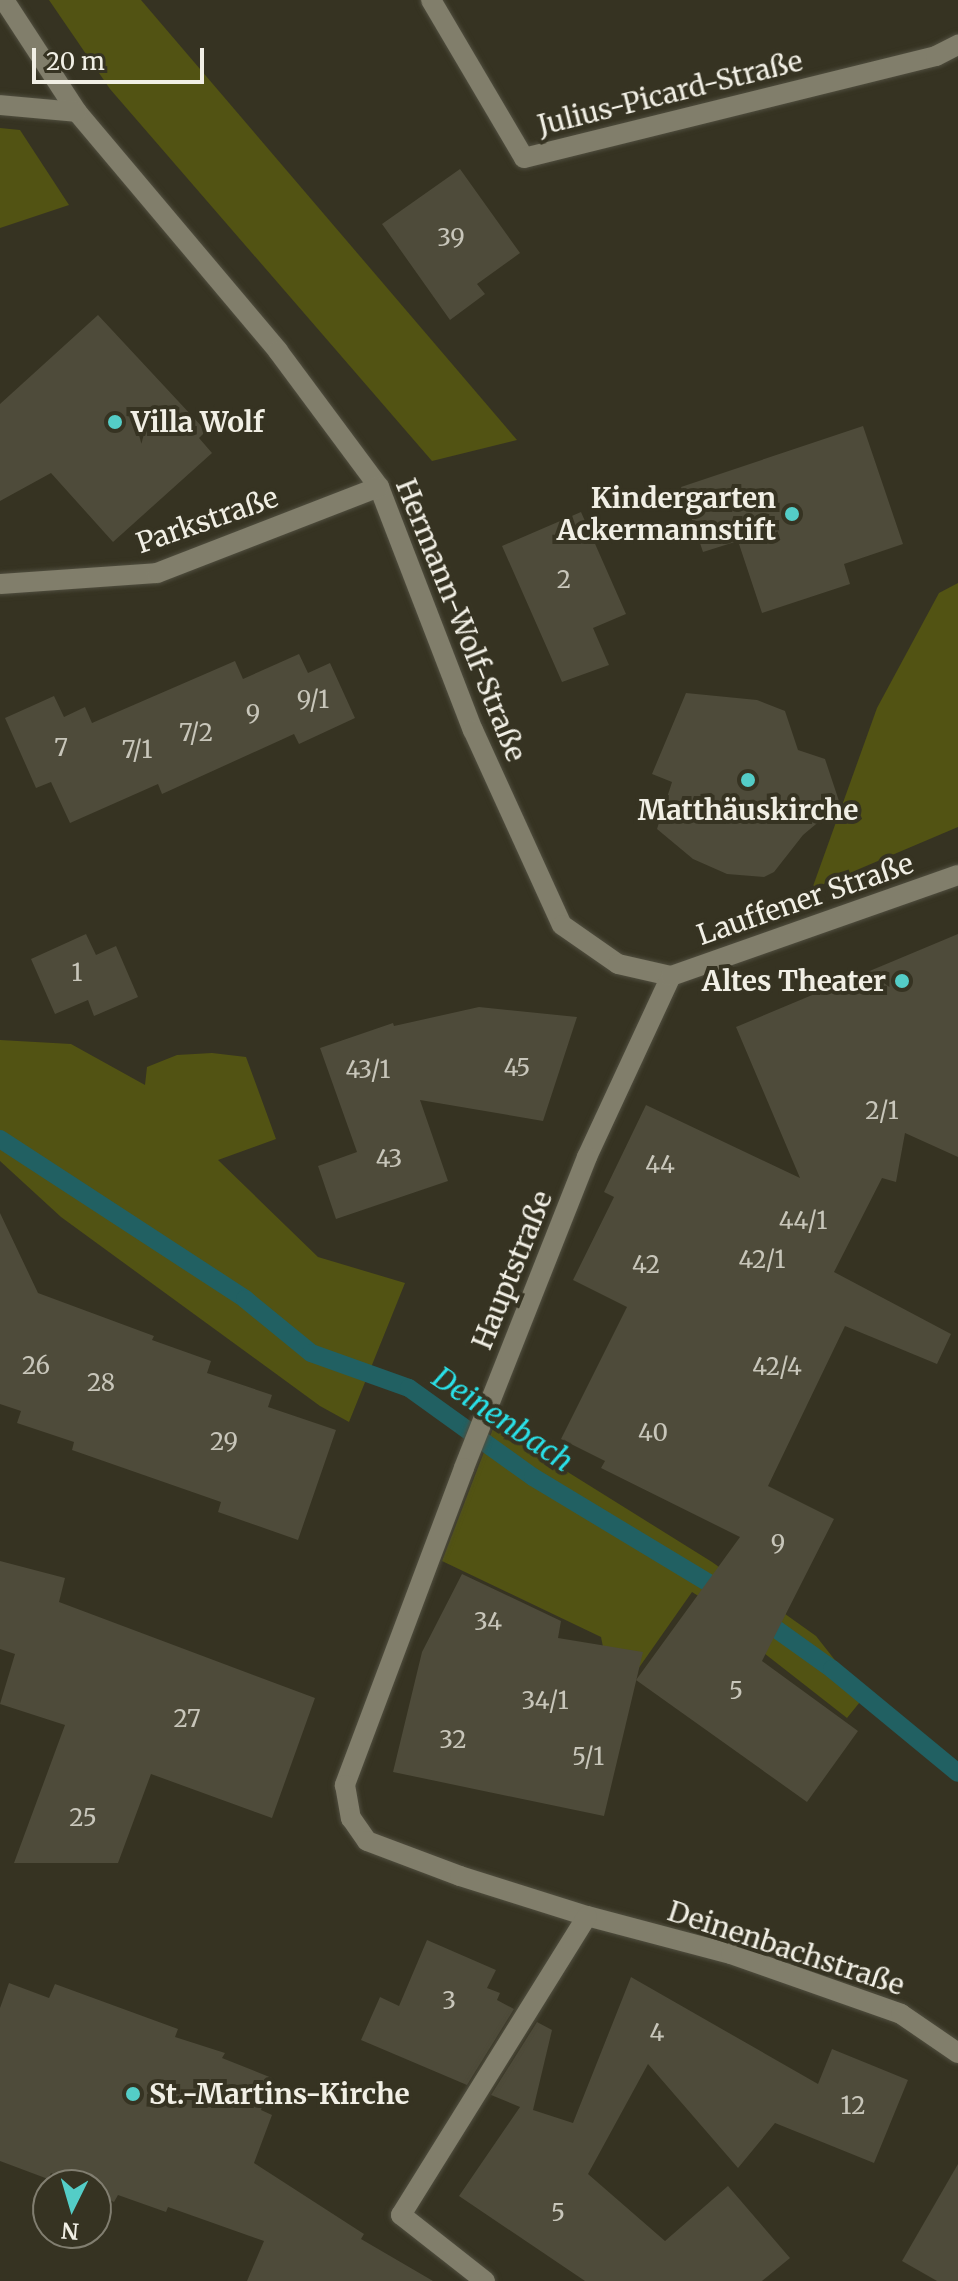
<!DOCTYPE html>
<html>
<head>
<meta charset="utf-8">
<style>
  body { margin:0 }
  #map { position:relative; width:958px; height:2281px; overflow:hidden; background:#363322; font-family:Merriweather,serif }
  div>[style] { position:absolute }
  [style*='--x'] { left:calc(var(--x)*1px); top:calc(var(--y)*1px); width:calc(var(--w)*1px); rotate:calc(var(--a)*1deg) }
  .green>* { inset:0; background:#525313 }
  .stream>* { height:18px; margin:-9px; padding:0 9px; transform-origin:9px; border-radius:9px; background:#216062 }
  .building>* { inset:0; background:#4e4b3a }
  .roads { filter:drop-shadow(0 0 2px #504e3f) drop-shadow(0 0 2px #504e3f) }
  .minor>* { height:20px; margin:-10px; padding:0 10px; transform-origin:10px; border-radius:10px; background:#817e6b }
  .dots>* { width:22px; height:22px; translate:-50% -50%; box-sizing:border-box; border:4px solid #363322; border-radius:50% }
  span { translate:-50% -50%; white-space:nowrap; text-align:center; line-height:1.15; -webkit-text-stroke:8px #363322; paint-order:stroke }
  .number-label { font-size:24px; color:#c8c6ba }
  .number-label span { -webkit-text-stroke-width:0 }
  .street-label { font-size:28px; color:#f1efe5 }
  .poi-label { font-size:28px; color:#f1efe5; font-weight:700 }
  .left { translate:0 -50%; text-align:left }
  .right { translate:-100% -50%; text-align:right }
  .water-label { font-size:30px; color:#2ae0e8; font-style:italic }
  .north { position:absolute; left:32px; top:2169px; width:80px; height:80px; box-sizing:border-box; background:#363322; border:2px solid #817e70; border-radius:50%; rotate:185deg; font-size:22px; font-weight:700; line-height:32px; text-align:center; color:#f1efe5 }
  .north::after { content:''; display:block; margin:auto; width:28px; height:36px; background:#54cdc7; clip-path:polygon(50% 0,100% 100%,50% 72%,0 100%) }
  .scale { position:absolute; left:32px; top:48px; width:172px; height:36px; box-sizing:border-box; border:4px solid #f1efe5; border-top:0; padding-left:10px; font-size:24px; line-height:28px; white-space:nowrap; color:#f1efe5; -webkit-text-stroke:6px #363322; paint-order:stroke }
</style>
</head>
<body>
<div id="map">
  <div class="green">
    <div style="clip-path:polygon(49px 0,141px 0,517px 440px,432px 461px,110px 89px)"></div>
    <div style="clip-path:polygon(0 128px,20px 130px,69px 205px,0 228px)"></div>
    <div style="clip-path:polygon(958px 583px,958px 827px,812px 889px,877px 708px,939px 593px)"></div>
    <div style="clip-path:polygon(0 1040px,71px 1044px,145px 1085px,147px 1067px,177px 1055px,212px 1053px,246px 1057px,276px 1139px,218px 1160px,318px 1257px,405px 1283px,349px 1422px,320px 1406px,61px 1217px,0 1161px)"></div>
    <div style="clip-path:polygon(494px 1426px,712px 1562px,816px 1636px,864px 1697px,847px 1718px,760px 1650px,767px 1639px,692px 1592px,631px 1679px,603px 1647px,601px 1637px,442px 1561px)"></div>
  </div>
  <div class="stream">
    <div style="--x:0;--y:1139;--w:293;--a:33.1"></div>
    <div style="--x:245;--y:1299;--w:85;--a:39.3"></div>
    <div style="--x:311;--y:1353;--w:104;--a:19.7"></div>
    <div style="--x:409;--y:1388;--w:153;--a:35.7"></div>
    <div style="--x:533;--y:1477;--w:227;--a:31.1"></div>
    <div style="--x:758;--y:1616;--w:91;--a:35.6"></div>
    <div style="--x:832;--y:1669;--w:163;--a:39.5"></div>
  </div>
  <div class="building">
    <div style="clip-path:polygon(460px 169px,520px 253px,477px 284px,485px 294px,450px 320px,382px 224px)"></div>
    <div style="clip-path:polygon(98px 315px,206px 431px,199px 438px,212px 453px,113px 542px,51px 473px,0 501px,0 404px)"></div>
    <div style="clip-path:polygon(863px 426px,903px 544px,844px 564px,850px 584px,762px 613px,738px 541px,703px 552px,681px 487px)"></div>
    <div style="clip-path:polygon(581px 512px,626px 614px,593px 628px,609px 665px,562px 682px,502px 546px)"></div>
    <div style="clip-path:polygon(299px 654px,308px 673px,330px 663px,355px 718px,299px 744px,294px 734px,162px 794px,158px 784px,70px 823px,51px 782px,36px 788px,5px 718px,54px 696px,64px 717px,85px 707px,92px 723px,235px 661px,243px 679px)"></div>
    <div style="clip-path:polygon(686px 693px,757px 700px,785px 711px,798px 750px,825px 759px,840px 804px,803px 835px,774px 872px,764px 877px,727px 874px,693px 859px,657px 829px,672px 782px,652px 774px)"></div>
    <div style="clip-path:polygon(86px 934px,96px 955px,116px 946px,138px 997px,94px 1016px,88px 1000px,55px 1014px,31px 959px)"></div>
    <div style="clip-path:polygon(958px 934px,958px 1157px,905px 1133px,896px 1182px,882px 1178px,834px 1272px,951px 1334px,937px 1364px,845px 1326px,768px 1486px,834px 1519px,762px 1661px,858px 1731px,807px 1802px,636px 1680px,740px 1537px,601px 1468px,605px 1461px,561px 1439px,627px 1307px,573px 1280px,614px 1197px,604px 1192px,646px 1105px,800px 1178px,736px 1027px)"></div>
    <div style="clip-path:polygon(479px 1007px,577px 1017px,543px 1121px,420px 1100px,448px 1181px,336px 1219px,318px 1166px,357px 1152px,320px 1048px,393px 1023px,394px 1026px)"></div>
    <div style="clip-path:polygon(0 1213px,38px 1293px,154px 1336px,152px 1340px,211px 1361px,207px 1373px,272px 1395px,268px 1407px,336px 1430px,298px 1540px,218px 1512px,221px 1502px,72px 1450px,74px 1442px,17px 1423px,21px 1411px,0 1404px)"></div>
    <div style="clip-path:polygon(0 1561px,65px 1578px,59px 1602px,315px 1698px,272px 1818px,151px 1774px,118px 1863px,14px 1863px,65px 1725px,0 1704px,15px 1654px,0 1649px)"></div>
    <div style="clip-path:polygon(462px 1574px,561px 1621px,558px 1638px,643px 1652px,604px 1816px,393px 1772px,422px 1652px)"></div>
    <div style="clip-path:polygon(427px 1940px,496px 1970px,487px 1988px,500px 1993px,497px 2000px,514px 2009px,467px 2085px,361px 2040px,380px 1997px,399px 2006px)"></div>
    <div style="clip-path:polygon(631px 1977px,818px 2084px,832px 2049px,908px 2080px,874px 2163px,775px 2123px,738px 2168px,648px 2064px,588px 2174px,665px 2241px,728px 2186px,790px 2258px,762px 2281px,585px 2281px,459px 2196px,520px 2107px,491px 2095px,537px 2022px,552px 2030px,533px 2110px,573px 2123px)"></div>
    <div style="clip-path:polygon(9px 1983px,49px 1998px,55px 1984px,178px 2029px,175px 2037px,225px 2053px,222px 2058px,272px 2078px,261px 2110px,272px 2115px,254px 2163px,364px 2234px,361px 2239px,433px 2281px,247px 2281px,264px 2241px,168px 2207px,166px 2212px,118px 2195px,114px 2202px,96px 2194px,96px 2185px,77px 2185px,51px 2173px,48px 2179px,0 2161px,0 2008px)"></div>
    <div style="clip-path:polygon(958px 2164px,958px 2281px,937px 2281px,902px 2261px)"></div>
  </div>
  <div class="roads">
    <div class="minor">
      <div style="--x:4;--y:0;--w:134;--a:56.9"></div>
      <div style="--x:77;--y:112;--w:312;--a:49.9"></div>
      <div style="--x:278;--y:351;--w:169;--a:53.4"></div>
      <div style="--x:379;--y:487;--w:261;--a:68.9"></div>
      <div style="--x:473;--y:730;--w:214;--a:65.5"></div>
      <div style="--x:562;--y:925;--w:68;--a:34.9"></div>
      <div style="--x:618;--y:964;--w:54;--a:12.8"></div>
      <div style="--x:431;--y:0;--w:183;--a:59.5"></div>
      <div style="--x:524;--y:158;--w:424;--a:-13.9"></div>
      <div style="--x:936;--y:56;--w:25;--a:-27"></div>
      <div style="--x:0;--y:105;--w:77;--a:5.2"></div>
      <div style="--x:0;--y:584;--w:157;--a:-4"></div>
      <div style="--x:157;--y:573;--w:238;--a:-21.2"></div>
      <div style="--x:671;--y:976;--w:200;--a:114.9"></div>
      <div style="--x:587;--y:1157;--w:334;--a:111.6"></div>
      <div style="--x:464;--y:1468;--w:339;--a:110.6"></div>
      <div style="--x:345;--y:1785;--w:34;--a:80"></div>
      <div style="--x:351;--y:1818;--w:28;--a:55"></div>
      <div style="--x:367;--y:1841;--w:99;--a:20.6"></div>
      <div style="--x:460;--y:1876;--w:133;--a:17.5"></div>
      <div style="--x:587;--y:1916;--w:149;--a:14.8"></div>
      <div style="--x:731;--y:1954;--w:180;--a:19.4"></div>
      <div style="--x:901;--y:2014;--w:69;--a:34.4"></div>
      <div style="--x:671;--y:976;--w:304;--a:-19.4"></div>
      <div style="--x:485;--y:2281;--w:107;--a:-141.8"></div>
      <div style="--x:401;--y:2215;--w:352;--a:-58.1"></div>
    </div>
  </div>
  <div class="dots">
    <div style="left:115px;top:422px;background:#54cdc7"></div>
    <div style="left:792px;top:514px;background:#54cdc7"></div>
    <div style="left:748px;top:780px;background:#54cdc7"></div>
    <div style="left:902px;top:981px;background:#54cdc7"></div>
    <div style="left:133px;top:2094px;background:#54cdc7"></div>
  </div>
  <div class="number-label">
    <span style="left:451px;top:238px">39</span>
    <span style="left:564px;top:580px">2</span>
    <span style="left:313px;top:700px">9/1</span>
    <span style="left:253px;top:714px">9</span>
    <span style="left:196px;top:733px">7/2</span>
    <span style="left:61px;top:748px">7</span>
    <span style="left:137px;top:750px">7/1</span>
    <span style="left:77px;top:973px">1</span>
    <span style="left:517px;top:1068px">45</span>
    <span style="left:368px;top:1070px">43/1</span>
    <span style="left:882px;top:1111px">2/1</span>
    <span style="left:389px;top:1159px">43</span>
    <span style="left:660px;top:1165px">44</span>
    <span style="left:803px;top:1221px">44/1</span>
    <span style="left:762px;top:1260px">42/1</span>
    <span style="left:646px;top:1265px">42</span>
    <span style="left:36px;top:1366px">26</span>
    <span style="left:777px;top:1367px">42/4</span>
    <span style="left:101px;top:1383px">28</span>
    <span style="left:653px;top:1433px">40</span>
    <span style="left:224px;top:1442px">29</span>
    <span style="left:778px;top:1544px">9</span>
    <span style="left:488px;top:1622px">34</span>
    <span style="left:736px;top:1691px">5</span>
    <span style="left:545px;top:1701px">34/1</span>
    <span style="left:187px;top:1719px">27</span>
    <span style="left:453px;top:1740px">32</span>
    <span style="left:588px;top:1757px">5/1</span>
    <span style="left:83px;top:1818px">25</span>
    <span style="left:449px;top:2001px">3</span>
    <span style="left:657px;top:2033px">4</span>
    <span style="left:853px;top:2106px">12</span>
    <span style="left:558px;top:2213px">5</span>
  </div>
  <div class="street-label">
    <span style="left:670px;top:93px;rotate:-14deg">Julius-Picard-Straße</span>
    <span style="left:207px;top:520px;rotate:-19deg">Parkstraße</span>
    <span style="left:461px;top:620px;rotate:68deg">Hermann-Wolf-Straße</span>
    <span style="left:805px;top:899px;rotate:-19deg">Lauffener Straße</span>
    <span style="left:512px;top:1270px;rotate:-68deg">Hauptstraße</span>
    <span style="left:786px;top:1948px;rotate:18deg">Deinenbachstraße</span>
  </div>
  <div class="poi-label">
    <span class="left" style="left:131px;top:422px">Villa Wolf</span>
    <span class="right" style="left:776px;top:514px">Kindergarten<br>Ackermannstift</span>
    <span style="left:748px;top:810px">Matthäuskirche</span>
    <span class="right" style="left:886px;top:981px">Altes Theater</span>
    <span class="left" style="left:149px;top:2094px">St.-Martins-Kirche</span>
  </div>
  <div class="water-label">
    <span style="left:503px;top:1419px;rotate:34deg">Deinenbach</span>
  </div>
  <div class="north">N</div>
  <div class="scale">20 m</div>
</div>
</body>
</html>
